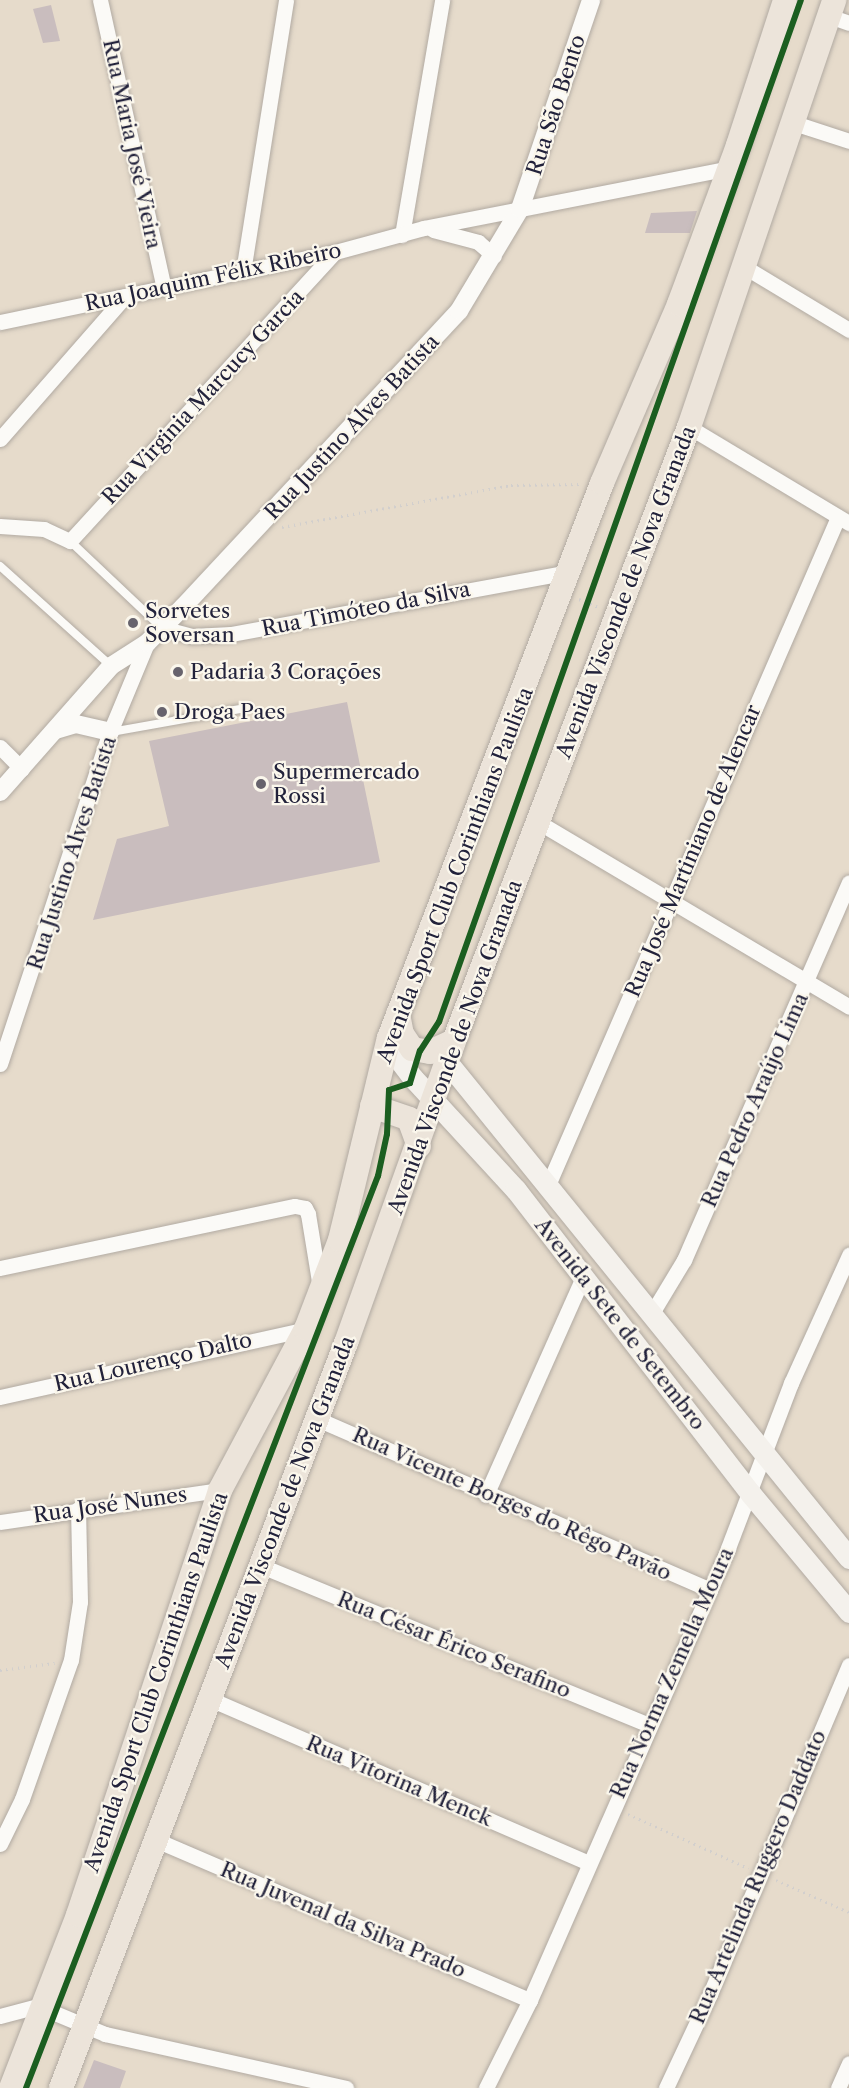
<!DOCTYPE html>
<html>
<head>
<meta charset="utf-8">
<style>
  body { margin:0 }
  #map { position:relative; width:849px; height:2088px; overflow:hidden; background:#e6dbcb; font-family:"Libre Caslon Text",serif }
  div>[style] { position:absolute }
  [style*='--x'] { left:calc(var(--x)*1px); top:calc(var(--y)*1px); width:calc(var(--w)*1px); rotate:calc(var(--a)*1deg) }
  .building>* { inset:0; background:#c9bdbe }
  .path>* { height:3px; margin-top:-1.5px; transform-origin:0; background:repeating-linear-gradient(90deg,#d2cfcd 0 1.5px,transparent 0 6px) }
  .roads { filter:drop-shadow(0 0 2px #b1aaa2) drop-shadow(0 0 2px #b1aaa2) }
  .service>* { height:8px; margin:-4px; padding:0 4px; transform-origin:4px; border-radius:4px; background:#fbfaf7 }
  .minor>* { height:15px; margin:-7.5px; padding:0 7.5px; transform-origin:7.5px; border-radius:7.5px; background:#fbfaf7 }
  .tertiary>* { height:18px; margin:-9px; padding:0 9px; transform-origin:9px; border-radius:9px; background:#fbfaf7 }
  .secondary>* { height:21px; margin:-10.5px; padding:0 10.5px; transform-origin:10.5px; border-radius:10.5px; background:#f4f1ec }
  .primary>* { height:24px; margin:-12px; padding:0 12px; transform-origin:12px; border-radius:12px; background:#ece4da }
  .cycleway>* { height:6px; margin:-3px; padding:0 3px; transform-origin:3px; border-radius:3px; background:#1b5e20 }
  .dots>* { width:16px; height:16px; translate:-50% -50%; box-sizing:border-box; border:3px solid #fbf7ec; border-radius:50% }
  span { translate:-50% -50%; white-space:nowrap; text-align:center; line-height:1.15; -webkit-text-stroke:4.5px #fbf7ec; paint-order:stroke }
  .street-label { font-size:21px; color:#22223b }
  .poi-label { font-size:21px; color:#22223b }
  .left { translate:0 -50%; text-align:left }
</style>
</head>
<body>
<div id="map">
  <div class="building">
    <div style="clip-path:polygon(51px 5px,60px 41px,43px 43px,33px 9px)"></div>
    <div style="clip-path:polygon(697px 211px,690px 233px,645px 233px,651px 213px)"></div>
    <div style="clip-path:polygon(347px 702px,380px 862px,93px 920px,117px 839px,169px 826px,149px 741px)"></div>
    <div style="clip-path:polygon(94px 2060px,126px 2071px,120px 2088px,83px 2088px)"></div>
  </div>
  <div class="path">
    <div style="--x:282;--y:527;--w:233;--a:-10.4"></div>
    <div style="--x:511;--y:485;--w:70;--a:-0.8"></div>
    <div style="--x:579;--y:599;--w:23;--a:23"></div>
    <div style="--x:0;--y:1670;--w:55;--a:-7.3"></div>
    <div style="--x:628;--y:1814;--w:132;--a:24.2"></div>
    <div style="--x:776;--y:1880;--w:80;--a:23.7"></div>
  </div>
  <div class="roads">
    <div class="service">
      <div style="--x:70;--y:541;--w:127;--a:43.4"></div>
      <div style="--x:0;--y:566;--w:148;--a:42"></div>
      <div style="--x:111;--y:732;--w:137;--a:-10.1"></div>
    </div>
    <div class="minor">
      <div style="--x:100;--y:0;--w:295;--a:77.5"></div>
      <div style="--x:829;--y:16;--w:21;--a:19"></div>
      <div style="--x:791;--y:122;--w:61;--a:18.1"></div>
      <div style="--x:433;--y:230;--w:47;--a:14.9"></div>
      <div style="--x:478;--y:242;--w:21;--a:41"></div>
      <div style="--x:402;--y:235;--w:238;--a:-80.3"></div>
      <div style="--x:743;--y:266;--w:124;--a:31.1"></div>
      <div style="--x:243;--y:272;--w:275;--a:-81"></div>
      <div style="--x:0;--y:322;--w:342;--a:-11.8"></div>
      <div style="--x:335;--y:252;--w:92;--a:-15.1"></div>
      <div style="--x:424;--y:228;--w:312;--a:-11.1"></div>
      <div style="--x:689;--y:427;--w:187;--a:31"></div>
      <div style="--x:0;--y:439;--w:190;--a:-48.8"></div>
      <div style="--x:0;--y:526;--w:44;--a:3.9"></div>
      <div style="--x:44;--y:529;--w:29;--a:25"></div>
      <div style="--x:70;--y:541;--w:392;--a:-47.5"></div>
      <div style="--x:162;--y:628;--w:31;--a:15"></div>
      <div style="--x:192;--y:636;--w:39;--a:-3"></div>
      <div style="--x:231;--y:634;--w:345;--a:-10.4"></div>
      <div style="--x:0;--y:747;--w:31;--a:45"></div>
      <div style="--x:538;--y:822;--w:362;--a:30.7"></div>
      <div style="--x:0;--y:1064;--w:350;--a:-71.7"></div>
      <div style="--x:110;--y:732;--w:96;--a:-67.4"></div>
      <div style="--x:548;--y:1185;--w:728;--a:-66.53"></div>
      <div style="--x:0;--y:1268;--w:301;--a:-11.9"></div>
      <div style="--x:295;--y:1206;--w:10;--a:11"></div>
      <div style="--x:305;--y:1208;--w:7;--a:63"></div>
      <div style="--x:308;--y:1214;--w:74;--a:80.7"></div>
      <div style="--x:652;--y:1313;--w:62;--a:-58.9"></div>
      <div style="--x:684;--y:1260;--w:412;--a:-66.4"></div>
      <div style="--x:0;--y:1397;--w:313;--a:-12.5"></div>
      <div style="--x:315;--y:1418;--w:431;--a:23.5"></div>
      <div style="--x:486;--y:1495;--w:241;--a:-66"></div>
      <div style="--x:0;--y:1522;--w:222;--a:-8.3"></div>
      <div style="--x:259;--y:1565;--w:422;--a:22.3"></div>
      <div style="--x:210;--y:1699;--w:413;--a:23.4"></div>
      <div style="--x:156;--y:1840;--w:407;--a:23.2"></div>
      <div style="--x:0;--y:1844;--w:50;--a:-63.9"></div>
      <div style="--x:22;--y:1799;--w:147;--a:-70.6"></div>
      <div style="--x:71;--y:1660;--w:59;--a:-81.2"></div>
      <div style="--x:80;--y:1602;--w:93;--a:-91.2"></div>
      <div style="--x:0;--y:2016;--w:39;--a:-15"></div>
      <div style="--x:38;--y:2006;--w:73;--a:22.7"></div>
      <div style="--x:105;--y:2034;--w:247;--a:12.6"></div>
      <div style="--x:486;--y:2088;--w:98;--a:-63.4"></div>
      <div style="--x:530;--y:2000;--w:493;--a:-66.3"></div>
      <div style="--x:728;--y:1548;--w:177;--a:-69.1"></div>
      <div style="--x:791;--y:1383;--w:141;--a:-65.6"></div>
      <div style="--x:666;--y:2088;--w:104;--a:-64.9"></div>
      <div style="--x:710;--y:1994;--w:357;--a:-67.1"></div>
      <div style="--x:838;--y:2088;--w:27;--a:-66"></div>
    </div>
    <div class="tertiary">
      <div style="--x:56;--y:730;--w:21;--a:-17"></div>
      <div style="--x:76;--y:724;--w:35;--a:13"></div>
      <div style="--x:0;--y:792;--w:168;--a:-48.6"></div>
      <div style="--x:111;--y:666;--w:43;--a:-32.6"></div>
      <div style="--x:147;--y:643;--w:51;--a:-45"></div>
      <div style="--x:183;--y:607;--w:405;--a:-47"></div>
      <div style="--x:459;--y:311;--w:119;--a:-59.1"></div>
      <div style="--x:520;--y:209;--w:221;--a:-71.2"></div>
    </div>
    <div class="secondary">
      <div style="--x:389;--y:1038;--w:21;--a:67"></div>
      <div style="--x:397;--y:1057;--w:26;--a:53"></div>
      <div style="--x:413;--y:1078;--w:152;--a:47.4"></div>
      <div style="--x:516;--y:1190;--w:383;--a:52.3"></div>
      <div style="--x:750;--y:1493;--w:155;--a:50.2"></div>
      <div style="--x:448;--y:1063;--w:637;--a:50.99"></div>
    </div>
    <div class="primary">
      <div style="--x:398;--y:1014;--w:20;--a:79"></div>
      <div style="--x:402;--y:1034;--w:18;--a:56"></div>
      <div style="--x:412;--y:1049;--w:18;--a:9"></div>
      <div style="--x:430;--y:1052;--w:26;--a:-25"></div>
      <div style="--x:372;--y:1106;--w:39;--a:19"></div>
      <div style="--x:409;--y:1119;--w:29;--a:70"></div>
      <div style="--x:11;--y:2088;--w:186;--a:-68.8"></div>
      <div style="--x:78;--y:1915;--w:448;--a:-71.5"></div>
      <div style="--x:220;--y:1490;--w:183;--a:-61.9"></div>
      <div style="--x:306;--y:1329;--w:95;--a:-69.1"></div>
      <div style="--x:340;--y:1240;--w:208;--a:-76.4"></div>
      <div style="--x:389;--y:1038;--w:594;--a:-69"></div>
      <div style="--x:602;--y:483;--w:195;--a:-66.7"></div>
      <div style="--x:679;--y:304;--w:170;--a:-69.6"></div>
      <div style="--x:738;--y:145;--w:152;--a:-72"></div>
      <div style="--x:61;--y:2088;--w:798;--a:-69.07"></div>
      <div style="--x:346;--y:1343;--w:321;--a:-70.3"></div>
      <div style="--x:454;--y:1041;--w:657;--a:-69.06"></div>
      <div style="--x:689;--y:427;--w:451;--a:-71.2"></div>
    </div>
  </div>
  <div class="cycleway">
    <div style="--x:26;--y:2088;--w:978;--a:-68.9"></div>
    <div style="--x:378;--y:1176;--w:43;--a:-77.9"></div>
    <div style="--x:387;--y:1134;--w:44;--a:-87.4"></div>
    <div style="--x:389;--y:1090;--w:22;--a:-18"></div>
    <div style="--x:410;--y:1083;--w:34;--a:-73"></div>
    <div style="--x:420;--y:1051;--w:35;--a:-57"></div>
    <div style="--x:439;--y:1022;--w:1084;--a:-70.5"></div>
  </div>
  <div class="dots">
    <div style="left:133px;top:623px;background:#67636d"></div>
    <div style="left:178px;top:672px;background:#67636d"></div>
    <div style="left:162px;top:712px;background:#67636d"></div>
    <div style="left:261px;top:784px;background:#67636d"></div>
  </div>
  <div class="street-label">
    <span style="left:556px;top:105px;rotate:-72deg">Rua São Bento</span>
    <span style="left:132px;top:144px;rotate:78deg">Rua Maria José Vieira</span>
    <span style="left:213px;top:277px;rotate:-12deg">Rua Joaquim Félix Ribeiro</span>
    <span style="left:203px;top:397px;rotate:-47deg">Rua Virginia Marcucy Garcia</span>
    <span style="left:352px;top:427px;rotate:-47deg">Rua Justino Alves Batista</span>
    <span style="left:626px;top:592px;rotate:-69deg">Avenida Visconde de Nova Granada</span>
    <span style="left:366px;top:609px;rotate:-11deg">Rua Timóteo da Silva</span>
    <span style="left:693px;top:851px;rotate:-67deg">Rua José Martiniano de Alencar</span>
    <span style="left:72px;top:853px;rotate:-72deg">Rua Justino Alves Batista</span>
    <span style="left:455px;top:875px;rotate:-69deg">Avenida Sport Club Corinthians Paulista</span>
    <span style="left:455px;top:1047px;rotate:-70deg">Avenida Visconde de Nova Granada</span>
    <span style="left:755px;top:1100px;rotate:-66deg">Rua Pedro Araújo Lima</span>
    <span style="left:620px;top:1324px;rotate:52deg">Avenida Sete de Setembro</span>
    <span style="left:153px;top:1362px;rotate:-13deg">Rua Lourenço Dalto</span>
    <span style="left:285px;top:1502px;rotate:-69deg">Avenida Visconde de Nova Granada</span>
    <span style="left:512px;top:1504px;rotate:24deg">Rua Vicente Borges do Rêgo Pavão</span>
    <span style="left:110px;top:1505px;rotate:-8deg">Rua José Nunes</span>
    <span style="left:454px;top:1645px;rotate:22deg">Rua César Érico Serafino</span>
    <span style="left:672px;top:1673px;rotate:-66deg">Rua Norma Zemella Moura</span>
    <span style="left:156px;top:1682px;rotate:-71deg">Avenida Sport Club Corinthians Paulista</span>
    <span style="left:399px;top:1781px;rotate:23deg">Rua Vitorina Menck</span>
    <span style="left:758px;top:1877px;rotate:-67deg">Rua Artelinda Ruggero Daddato</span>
    <span style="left:343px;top:1920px;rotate:23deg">Rua Juvenal da Silva Prado</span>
  </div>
  <div class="poi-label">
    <span class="left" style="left:145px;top:623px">Sorvetes<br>Soversan</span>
    <span class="left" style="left:190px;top:672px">Padaria 3 Corações</span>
    <span class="left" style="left:174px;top:712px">Droga Paes</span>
    <span class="left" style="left:273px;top:784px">Supermercado<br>Rossi</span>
  </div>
</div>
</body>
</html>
